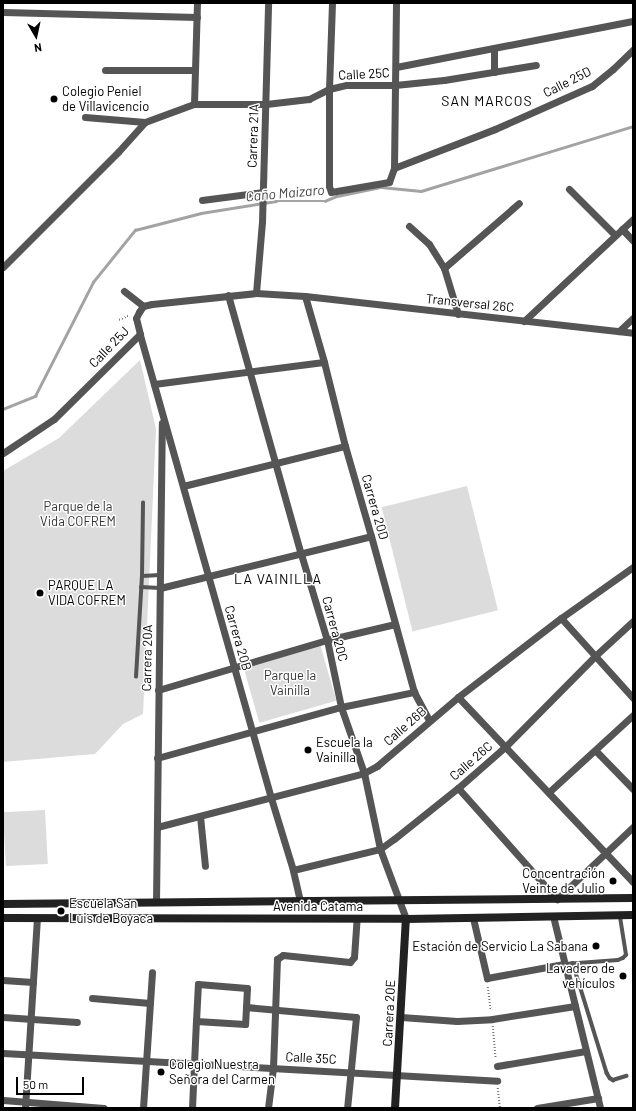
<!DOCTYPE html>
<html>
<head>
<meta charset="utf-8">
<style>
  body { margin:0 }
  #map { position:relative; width:636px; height:1111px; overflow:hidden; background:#fff; font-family:Barlow,sans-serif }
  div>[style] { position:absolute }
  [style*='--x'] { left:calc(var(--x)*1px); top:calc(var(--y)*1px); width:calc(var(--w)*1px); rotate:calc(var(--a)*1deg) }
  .green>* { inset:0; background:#dcdcdc; transform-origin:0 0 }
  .stream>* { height:2.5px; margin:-1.25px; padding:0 1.25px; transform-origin:1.25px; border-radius:1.25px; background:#a3a3a3 }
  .path>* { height:1.5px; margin-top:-0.75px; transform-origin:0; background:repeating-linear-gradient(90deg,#777 0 1px,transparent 0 3px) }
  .lane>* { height:3.5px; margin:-1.75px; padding:0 1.75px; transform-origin:1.75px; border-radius:1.75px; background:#555 }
  .street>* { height:7px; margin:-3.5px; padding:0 3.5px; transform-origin:3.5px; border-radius:3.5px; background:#555 }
  .secondary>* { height:8px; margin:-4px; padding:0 4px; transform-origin:4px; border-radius:4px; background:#222 }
  .dots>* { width:11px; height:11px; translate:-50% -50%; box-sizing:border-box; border:2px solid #fff; border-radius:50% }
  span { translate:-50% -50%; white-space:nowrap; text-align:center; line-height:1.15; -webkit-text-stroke:3px #fff; paint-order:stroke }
  .street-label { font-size:13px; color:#000 }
  .poi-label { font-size:13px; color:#000 }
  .left { translate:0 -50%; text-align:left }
  .right { translate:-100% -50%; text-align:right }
  .park-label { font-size:13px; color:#333 }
  .neighbourhood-label { font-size:14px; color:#000; letter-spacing:1px }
  .water-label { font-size:14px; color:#444; font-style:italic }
  .frame { position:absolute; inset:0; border:4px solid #000; pointer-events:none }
  .north { position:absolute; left:16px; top:16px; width:40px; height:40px; -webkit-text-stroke:3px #fff; paint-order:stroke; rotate:171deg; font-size:11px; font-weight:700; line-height:16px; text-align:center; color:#000 }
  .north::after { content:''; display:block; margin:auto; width:14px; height:18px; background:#000; clip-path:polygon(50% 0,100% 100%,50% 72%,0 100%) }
  .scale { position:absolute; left:16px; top:1077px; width:68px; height:18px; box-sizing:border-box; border:2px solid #000; border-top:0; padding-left:5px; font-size:12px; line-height:14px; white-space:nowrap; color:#000; -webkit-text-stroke:3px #fff; paint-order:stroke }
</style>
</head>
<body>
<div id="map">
  <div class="green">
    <div style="clip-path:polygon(140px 360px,156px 429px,143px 714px,123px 724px,95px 754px,3px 762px,3px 471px,59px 438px)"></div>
    <div style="left:467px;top:486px;width:128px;height:88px;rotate:76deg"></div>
    <div style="left:320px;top:644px;width:59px;height:80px;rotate:74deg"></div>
    <div style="left:45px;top:810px;width:54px;height:42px;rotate:87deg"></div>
  </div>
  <div class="stream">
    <div style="--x:3;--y:409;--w:35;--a:-22"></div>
    <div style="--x:35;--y:396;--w:128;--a:-63"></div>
    <div style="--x:93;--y:282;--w:67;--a:-51.1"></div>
    <div style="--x:135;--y:230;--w:68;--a:-14.4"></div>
    <div style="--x:201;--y:213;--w:76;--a:-9.1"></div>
    <div style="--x:276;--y:201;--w:49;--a:0"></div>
    <div style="--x:325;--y:201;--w:13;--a:-23"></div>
    <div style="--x:337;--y:196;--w:45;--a:-11.6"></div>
    <div style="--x:381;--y:187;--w:40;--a:5.7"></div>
    <div style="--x:421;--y:191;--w:222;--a:-17"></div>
  </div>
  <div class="path">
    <div style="--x:119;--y:320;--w:10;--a:-24"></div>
    <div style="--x:488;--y:987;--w:24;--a:83"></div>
    <div style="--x:493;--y:1026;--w:32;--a:85"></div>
    <div style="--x:498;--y:1088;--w:20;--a:84"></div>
  </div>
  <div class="lane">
    <div style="--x:142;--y:576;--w:18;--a:-3"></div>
    <div style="--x:141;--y:587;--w:19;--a:3"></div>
    <div style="--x:136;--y:677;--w:101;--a:-86.6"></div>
    <div style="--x:142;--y:576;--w:73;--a:-89.2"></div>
    <div style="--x:573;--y:963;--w:115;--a:72.8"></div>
    <div style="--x:607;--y:1073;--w:6;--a:59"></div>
    <div style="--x:610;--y:1078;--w:4;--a:34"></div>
    <div style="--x:613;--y:1080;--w:14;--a:-17"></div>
    <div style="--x:565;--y:964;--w:53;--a:-4.3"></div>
    <div style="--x:618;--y:960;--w:5;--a:-22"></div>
    <div style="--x:623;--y:958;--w:4;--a:-45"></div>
    <div style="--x:626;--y:955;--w:39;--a:-99"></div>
  </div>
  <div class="street">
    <div style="--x:332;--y:3;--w:86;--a:92"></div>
    <div style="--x:329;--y:89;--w:97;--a:90"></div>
    <div style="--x:329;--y:186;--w:6;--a:72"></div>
    <div style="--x:331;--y:192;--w:59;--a:-9.8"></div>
    <div style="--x:389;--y:182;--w:15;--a:-70"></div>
    <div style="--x:394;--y:168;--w:165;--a:-89.3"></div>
    <div style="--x:3;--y:12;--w:194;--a:1.5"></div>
    <div style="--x:396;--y:67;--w:241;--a:-11"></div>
    <div style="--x:105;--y:70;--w:90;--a:0"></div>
    <div style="--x:494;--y:72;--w:23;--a:-90"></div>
    <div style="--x:194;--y:104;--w:101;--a:-88.3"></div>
    <div style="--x:85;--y:117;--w:60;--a:4.8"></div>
    <div style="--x:394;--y:168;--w:108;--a:-21.1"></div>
    <div style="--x:495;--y:129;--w:106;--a:-23.9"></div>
    <div style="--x:592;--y:86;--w:27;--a:-39"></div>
    <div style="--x:613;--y:69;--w:28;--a:-44"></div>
    <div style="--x:569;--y:189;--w:65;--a:45"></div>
    <div style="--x:202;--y:200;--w:62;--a:-7.5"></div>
    <div style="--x:409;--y:226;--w:27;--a:42"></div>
    <div style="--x:429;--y:244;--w:28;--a:58"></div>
    <div style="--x:444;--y:268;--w:48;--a:73.1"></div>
    <div style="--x:622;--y:229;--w:16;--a:47"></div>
    <div style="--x:3;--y:267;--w:163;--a:-45"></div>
    <div style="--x:118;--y:152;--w:40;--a:-48"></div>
    <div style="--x:145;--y:122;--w:52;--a:-20.2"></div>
    <div style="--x:194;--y:104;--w:72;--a:0"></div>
    <div style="--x:266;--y:104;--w:43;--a:-6.6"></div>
    <div style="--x:309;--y:99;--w:22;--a:-27"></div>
    <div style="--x:329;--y:89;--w:18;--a:-13"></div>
    <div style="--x:347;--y:85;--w:48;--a:0"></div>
    <div style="--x:395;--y:85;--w:49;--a:-5.8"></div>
    <div style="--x:444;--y:80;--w:93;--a:-9.3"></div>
    <div style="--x:444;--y:268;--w:99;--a:-40.9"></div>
    <div style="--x:124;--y:291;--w:24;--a:38"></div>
    <div style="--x:256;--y:293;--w:71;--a:-85.2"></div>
    <div style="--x:262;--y:222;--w:219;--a:-88.4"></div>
    <div style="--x:228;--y:295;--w:269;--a:74.3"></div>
    <div style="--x:301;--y:554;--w:90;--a:73.2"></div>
    <div style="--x:327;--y:640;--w:68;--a:78.2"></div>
    <div style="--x:341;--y:707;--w:70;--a:70.8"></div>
    <div style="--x:364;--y:773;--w:78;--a:78.1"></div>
    <div style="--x:380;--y:849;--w:75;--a:69.6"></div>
    <div style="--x:305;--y:296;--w:69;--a:73.9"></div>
    <div style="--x:324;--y:362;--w:87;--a:76"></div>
    <div style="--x:345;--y:446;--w:94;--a:73.9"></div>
    <div style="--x:371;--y:536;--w:162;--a:74.6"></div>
    <div style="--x:414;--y:692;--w:32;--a:62"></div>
    <div style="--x:524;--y:321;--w:149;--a:-43.1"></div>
    <div style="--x:619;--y:331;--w:19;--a:-43"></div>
    <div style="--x:154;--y:384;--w:171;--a:-7.4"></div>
    <div style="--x:3;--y:453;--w:61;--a:-33.7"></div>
    <div style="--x:54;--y:419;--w:121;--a:-44.7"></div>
    <div style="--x:183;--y:486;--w:167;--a:-13.9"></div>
    <div style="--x:160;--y:588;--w:217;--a:-13.8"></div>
    <div style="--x:561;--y:618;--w:108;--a:48"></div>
    <div style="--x:158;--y:690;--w:176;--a:-16.5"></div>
    <div style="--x:327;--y:640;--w:70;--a:-13.2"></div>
    <div style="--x:458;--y:697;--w:255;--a:46.6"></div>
    <div style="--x:596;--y:751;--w:53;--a:45.8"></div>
    <div style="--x:157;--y:758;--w:191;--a:-15.5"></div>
    <div style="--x:341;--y:707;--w:75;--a:-11.6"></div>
    <div style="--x:458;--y:788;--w:149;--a:48.3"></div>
    <div style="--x:557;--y:899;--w:105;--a:-43.5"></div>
    <div style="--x:549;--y:792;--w:114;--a:-42.5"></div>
    <div style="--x:200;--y:816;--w:50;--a:84.3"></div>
    <div style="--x:157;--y:827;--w:214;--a:-14.6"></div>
    <div style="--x:364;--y:773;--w:15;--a:-28"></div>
    <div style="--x:377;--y:766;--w:106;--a:-40.4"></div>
    <div style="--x:458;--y:697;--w:130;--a:-37.5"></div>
    <div style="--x:561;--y:618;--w:88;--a:-35.3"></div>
    <div style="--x:293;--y:870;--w:89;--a:-13.6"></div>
    <div style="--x:380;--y:849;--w:17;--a:-36"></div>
    <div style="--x:394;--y:839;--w:82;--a:-38.6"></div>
    <div style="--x:458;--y:788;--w:64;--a:-41.2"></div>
    <div style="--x:506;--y:746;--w:127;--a:-45.3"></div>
    <div style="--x:595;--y:656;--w:52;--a:-42.6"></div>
    <div style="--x:300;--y:901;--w:32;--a:-103"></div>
    <div style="--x:293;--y:870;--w:75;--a:-107"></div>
    <div style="--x:271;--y:798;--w:482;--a:-105.8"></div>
    <div style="--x:140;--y:334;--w:16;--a:-104"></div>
    <div style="--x:136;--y:318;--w:7;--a:-63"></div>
    <div style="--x:139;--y:312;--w:7;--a:-56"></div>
    <div style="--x:143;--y:306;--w:9;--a:-13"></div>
    <div style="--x:152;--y:304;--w:105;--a:-6"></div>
    <div style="--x:256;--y:293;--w:49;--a:3.5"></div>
    <div style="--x:305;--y:296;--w:330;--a:6.4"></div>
    <div style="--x:156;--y:902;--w:479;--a:-89.3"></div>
    <div style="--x:553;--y:916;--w:198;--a:76.2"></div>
    <div style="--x:473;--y:918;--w:62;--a:76.9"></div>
    <div style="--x:487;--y:978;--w:78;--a:-10.3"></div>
    <div style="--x:3;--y:980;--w:30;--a:4"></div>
    <div style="--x:92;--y:998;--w:58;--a:4.9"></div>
    <div style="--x:246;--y:1007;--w:110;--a:5.2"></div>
    <div style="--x:356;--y:1017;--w:91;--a:95.6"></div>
    <div style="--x:3;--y:1017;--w:74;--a:3.9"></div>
    <div style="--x:401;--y:1017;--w:56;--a:4.1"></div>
    <div style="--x:457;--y:1021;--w:35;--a:-3"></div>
    <div style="--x:492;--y:1019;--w:84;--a:-8.9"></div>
    <div style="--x:3;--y:1053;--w:495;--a:3.2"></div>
    <div style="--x:497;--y:1066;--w:90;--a:-9.6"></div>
    <div style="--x:3;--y:1100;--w:101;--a:4.5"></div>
    <div style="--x:25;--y:1108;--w:190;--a:-86.4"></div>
    <div style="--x:143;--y:1108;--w:136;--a:-86.2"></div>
    <div style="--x:192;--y:1108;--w:87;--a:-87.4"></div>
    <div style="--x:196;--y:1021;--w:37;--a:-87"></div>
    <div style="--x:198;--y:984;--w:49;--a:4.7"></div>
    <div style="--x:247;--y:988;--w:36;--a:93"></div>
    <div style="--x:245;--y:1024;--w:49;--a:-176.5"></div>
    <div style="--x:268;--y:1108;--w:40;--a:-82.9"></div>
    <div style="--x:273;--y:1068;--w:109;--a:-87.9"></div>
    <div style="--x:277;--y:959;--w:7;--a:-34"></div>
    <div style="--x:283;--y:955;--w:67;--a:6"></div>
    <div style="--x:350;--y:962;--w:6;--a:-51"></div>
    <div style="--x:354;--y:957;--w:39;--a:-86"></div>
    <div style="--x:537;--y:1108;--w:62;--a:-9.3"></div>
  </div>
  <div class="secondary">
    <div style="--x:3;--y:904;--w:630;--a:-0.55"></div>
    <div style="--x:3;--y:918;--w:403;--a:0.1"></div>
    <div style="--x:406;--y:919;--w:227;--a:-1"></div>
    <div style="--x:395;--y:1108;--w:189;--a:-86.7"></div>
  </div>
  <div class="dots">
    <div style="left:54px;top:99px;background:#000"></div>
    <div style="left:40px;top:593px;background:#000"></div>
    <div style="left:308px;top:750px;background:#000"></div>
    <div style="left:613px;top:881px;background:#000"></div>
    <div style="left:61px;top:911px;background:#000"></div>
    <div style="left:596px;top:946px;background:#000"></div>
    <div style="left:623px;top:976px;background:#000"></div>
    <div style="left:161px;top:1072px;background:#000"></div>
  </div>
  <div class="street-label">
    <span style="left:364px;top:74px;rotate:-3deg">Calle 25C</span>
    <span style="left:567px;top:82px;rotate:-27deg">Calle 25D</span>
    <span style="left:253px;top:136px;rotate:-88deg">Carrera 21A</span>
    <span style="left:470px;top:303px;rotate:6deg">Transversal 26C</span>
    <span style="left:109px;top:347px;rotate:-46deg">Calle 25J</span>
    <span style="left:375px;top:507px;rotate:74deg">Carrera 20D</span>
    <span style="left:335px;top:629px;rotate:75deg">Carrera 20C</span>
    <span style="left:238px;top:638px;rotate:74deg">Carrera 20B</span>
    <span style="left:147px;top:658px;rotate:-89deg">Carrera 20A</span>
    <span style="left:405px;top:726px;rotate:-41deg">Calle 26B</span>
    <span style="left:471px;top:761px;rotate:-41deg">Calle 26C</span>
    <span style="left:318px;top:906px">Avenida Catama</span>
    <span style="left:389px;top:1013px;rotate:-87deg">Carrera 20E</span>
    <span style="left:311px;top:1058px;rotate:3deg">Calle 35C</span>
  </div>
  <div class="poi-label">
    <span class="left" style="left:62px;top:99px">Colegio Peniel<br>de Villavicencio</span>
    <span class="left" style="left:48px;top:593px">PARQUE LA<br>VIDA COFREM</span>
    <span class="left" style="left:316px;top:750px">Escuela la<br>Vainilla</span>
    <span class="right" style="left:605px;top:881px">Concentración<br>Veinte de Julio</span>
    <span class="left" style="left:69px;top:911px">Escuela San<br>Luis de Boyaca</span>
    <span class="right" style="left:588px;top:946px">Estación de Servicio La Sabana</span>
    <span class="right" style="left:615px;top:976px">Lavadero de<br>vehículos</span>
    <span class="left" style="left:169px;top:1072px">Colegio Nuestra<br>Señora del Carmen</span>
  </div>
  <div class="park-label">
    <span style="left:78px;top:514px">Parque de la<br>Vida COFREM</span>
    <span style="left:290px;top:683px">Parque la<br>Vainilla</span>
  </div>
  <div class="neighbourhood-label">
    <span style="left:487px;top:101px">SAN MARCOS</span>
    <span style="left:278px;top:579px">LA VAINILLA</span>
  </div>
  <div class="water-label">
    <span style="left:285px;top:193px;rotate:-5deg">Caño Maizaro</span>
  </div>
  <div class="frame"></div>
  <div class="north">N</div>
  <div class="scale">50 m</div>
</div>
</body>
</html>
